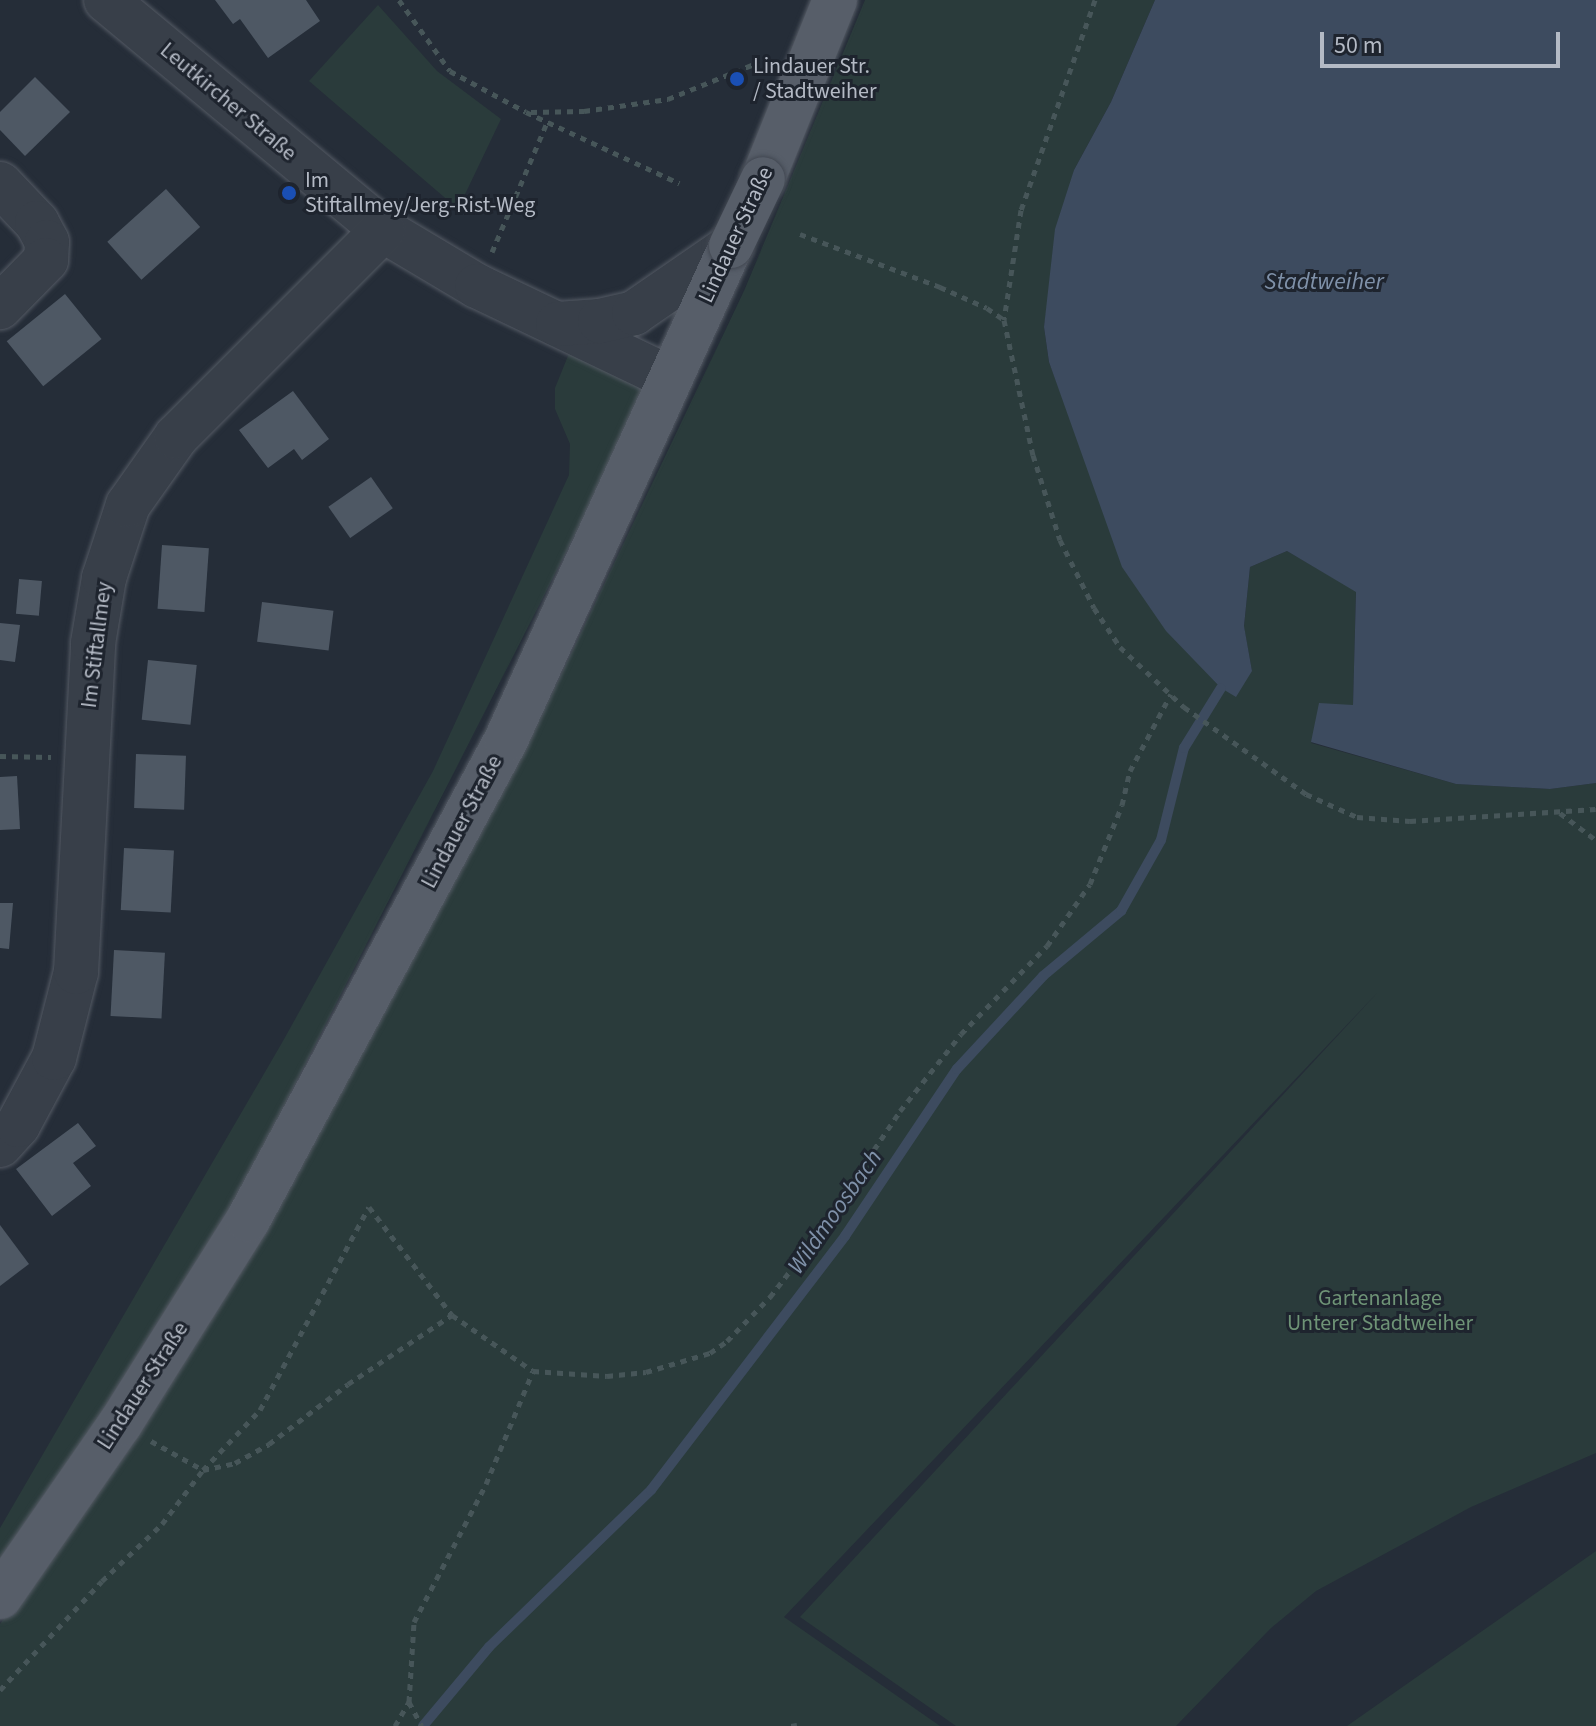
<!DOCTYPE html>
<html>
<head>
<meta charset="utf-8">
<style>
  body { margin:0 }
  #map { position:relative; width:1596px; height:1726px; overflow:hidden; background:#252d38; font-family:"Source Sans 3",sans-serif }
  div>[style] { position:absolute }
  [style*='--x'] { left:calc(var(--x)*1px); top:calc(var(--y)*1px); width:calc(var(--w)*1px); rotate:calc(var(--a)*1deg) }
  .green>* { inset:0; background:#2a3b3b }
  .water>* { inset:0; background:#3d4b5f }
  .stream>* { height:10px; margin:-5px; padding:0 5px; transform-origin:5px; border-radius:5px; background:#3d4b5f }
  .building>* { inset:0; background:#4e5864; transform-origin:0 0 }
  .path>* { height:5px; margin-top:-2.5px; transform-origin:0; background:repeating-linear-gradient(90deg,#475659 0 6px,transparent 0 12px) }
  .roads { filter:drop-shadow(0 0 2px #545a64) drop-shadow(0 0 2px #545a64) }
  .minor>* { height:44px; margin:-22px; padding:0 22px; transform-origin:22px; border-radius:22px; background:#383f49 }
  .major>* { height:44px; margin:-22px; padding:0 22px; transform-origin:22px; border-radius:22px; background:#575e69 }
  .bridges { filter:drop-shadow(0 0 2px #424852) drop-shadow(0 0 2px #424852) }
  .major-bridge>* { height:44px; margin:-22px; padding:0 22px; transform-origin:22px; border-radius:22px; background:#575e69 }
  .dots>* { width:22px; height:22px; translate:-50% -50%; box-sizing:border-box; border:4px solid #1e242e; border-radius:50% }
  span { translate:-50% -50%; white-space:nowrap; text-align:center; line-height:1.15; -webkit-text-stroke:6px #1e242e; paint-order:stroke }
  .poi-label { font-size:22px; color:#b4bac5 }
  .left { translate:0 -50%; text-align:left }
  .street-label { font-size:22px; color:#b4bac5 }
  .park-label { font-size:22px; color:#6e9376 }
  .water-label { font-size:24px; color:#7f91a9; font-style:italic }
  .scale { position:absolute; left:1320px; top:32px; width:240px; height:36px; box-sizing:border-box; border:4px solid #b4bac5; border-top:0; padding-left:10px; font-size:24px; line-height:28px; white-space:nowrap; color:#b4bac5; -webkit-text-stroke:6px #1e242e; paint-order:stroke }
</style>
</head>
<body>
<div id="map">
  <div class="green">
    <div style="clip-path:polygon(865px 0,1155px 0,1111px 102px,1074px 170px,1050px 286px,1044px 327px,1049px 362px,1080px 444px,1252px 671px,1244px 627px,1250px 567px,1287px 551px,1356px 591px,1353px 706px,1311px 743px,1456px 784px,1550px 789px,1596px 783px,1596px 1453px,1471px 1507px,1316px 1591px,1271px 1628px,1176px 1726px,956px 1726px,800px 1617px,1379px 991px,784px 1617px,940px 1726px,0 1726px,0 1624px,131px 1438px,525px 750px,744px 291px)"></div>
    <div style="clip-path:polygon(378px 5px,437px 71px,501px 119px,458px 209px,309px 81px)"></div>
    <div style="clip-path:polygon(572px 346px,645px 383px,584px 517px,231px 1210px,0 1571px,0 1528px,283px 1041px,433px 771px,569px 475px,570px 444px,555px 409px,555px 388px)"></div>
    <div style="clip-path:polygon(1596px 1551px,1596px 1726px,1347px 1726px)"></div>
  </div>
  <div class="water">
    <div style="clip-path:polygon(1155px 0,1596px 0,1596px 783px,1550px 789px,1456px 784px,1311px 742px,1319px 703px,1353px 705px,1356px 592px,1287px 551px,1250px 567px,1244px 626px,1252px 671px,1236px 697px,1221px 688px,1166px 631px,1122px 567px,1049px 362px,1044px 327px,1055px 229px,1074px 170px,1111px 102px)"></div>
  </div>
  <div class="stream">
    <div style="--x:423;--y:1726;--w:103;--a:-50.1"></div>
    <div style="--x:489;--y:1647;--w:226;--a:-44.1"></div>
    <div style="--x:651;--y:1490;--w:320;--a:-52.6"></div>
    <div style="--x:845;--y:1236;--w:201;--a:-56.2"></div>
    <div style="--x:957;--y:1069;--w:127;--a:-47.2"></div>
    <div style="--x:1043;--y:976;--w:102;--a:-39.8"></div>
    <div style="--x:1121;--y:911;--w:81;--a:-60.6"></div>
    <div style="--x:1161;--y:840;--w:95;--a:-76"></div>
    <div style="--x:1184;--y:748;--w:70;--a:-58.3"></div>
  </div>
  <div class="building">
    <div style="clip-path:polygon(215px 0,306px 0,320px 21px,268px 58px,240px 19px,233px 24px)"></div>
    <div style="clip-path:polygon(35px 77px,70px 112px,25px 156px,0 130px,0 112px)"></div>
    <div style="left:166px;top:189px;width:51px;height:79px;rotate:48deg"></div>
    <div style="left:65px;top:294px;width:58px;height:75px;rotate:51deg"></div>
    <div style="clip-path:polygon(293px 391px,329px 439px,302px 460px,294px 449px,268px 468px,239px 430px)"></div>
    <div style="left:371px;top:477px;width:38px;height:52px;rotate:55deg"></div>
    <div style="left:162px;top:545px;width:47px;height:64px;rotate:4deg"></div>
    <div style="left:19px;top:579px;width:23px;height:35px;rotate:5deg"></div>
    <div style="left:262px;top:602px;width:72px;height:40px;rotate:7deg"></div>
    <div style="clip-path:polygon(0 623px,20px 625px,15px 662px,0 660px)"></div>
    <div style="left:148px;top:660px;width:49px;height:60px;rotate:6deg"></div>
    <div style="left:136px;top:754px;width:50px;height:54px;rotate:2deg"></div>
    <div style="clip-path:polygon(17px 776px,20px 829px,0 830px,0 777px)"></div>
    <div style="left:124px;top:848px;width:50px;height:62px;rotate:3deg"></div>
    <div style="clip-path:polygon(0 903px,13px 903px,9px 949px,0 948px)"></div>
    <div style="left:114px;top:950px;width:51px;height:66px;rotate:3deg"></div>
    <div style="clip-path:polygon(78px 1123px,96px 1146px,73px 1163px,91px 1186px,52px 1216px,16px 1169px)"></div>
    <div style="clip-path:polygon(0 1225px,29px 1264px,0 1286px)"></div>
  </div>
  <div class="path">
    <div style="--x:399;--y:0;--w:87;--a:54.3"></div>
    <div style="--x:450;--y:71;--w:86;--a:28.3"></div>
    <div style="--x:526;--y:112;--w:169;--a:24.9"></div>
    <div style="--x:1095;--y:0;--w:223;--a:109.4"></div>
    <div style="--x:1021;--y:210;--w:111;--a:98.8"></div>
    <div style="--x:1004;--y:320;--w:138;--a:77.9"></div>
    <div style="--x:1033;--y:455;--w:89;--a:72.4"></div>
    <div style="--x:1060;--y:540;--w:76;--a:63.4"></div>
    <div style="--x:1094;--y:608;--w:47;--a:56.3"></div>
    <div style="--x:1120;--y:647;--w:88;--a:43.2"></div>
    <div style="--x:1184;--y:707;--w:150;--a:35.5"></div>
    <div style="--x:1306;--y:794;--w:56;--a:24.3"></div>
    <div style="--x:1357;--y:817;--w:53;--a:4.3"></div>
    <div style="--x:1410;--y:821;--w:186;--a:-3.7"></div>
    <div style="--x:531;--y:112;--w:53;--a:-1.1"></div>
    <div style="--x:584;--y:111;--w:85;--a:-8.1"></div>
    <div style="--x:668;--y:99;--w:98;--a:-22.1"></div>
    <div style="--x:800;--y:234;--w:150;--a:20.7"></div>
    <div style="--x:940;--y:287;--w:51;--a:24.1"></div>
    <div style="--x:987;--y:308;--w:21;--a:35"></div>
    <div style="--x:492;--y:252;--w:143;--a:-67"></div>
    <div style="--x:0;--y:756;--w:51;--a:1.1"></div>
    <div style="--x:1560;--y:813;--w:45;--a:36.9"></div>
    <div style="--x:151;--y:1441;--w:60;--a:29.1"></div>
    <div style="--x:203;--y:1470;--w:33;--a:-12"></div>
    <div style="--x:235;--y:1463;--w:39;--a:-29"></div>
    <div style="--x:269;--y:1444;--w:99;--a:-37.2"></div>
    <div style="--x:348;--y:1384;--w:125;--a:-33.6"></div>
    <div style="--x:0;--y:1690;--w:149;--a:-46.9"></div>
    <div style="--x:102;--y:1581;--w:83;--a:-43.5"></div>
    <div style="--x:162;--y:1524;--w:68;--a:-52.8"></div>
    <div style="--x:203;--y:1470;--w:83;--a:-46.5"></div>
    <div style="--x:260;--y:1410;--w:230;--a:-61.8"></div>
    <div style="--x:369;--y:1207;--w:136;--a:52.5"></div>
    <div style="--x:452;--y:1315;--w:98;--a:34.7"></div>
    <div style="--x:533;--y:1371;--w:74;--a:3.9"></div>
    <div style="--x:607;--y:1376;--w:39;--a:-6"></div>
    <div style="--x:646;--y:1372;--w:67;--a:-16.5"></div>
    <div style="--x:710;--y:1353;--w:21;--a:-35"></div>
    <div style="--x:727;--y:1341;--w:62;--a:-45.7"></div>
    <div style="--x:770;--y:1297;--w:61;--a:-52.4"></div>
    <div style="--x:807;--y:1249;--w:166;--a:-56"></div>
    <div style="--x:900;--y:1111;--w:98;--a:-51.6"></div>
    <div style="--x:961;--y:1034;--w:123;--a:-45.7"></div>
    <div style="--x:1047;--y:946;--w:75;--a:-55.3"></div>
    <div style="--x:1090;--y:884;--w:85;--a:-67.9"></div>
    <div style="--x:1122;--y:805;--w:35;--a:-77"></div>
    <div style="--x:1130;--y:771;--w:87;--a:-62"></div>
    <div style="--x:409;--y:1702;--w:80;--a:-86.4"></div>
    <div style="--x:414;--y:1622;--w:156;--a:-62.4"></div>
    <div style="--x:486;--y:1484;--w:122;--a:-67.4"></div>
    <div style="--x:395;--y:1726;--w:28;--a:-60"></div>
    <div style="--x:409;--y:1702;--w:27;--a:62"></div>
    <div style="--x:791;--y:1726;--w:6;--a:-9"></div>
  </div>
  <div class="roads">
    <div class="minor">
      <div style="--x:106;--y:0;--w:360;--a:39.7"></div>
      <div style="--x:383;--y:230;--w:109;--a:30.8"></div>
      <div style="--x:477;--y:286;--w:214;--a:25.5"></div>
      <div style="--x:0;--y:184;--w:54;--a:46.5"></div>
      <div style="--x:37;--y:223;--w:21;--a:62"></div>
      <div style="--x:47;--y:242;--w:18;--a:93"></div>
      <div style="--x:46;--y:260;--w:66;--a:134.4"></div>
      <div style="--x:558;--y:324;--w:42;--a:-4.1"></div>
      <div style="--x:600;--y:321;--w:35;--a:-13"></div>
      <div style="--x:634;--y:313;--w:118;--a:-34.6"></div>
      <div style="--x:0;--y:1145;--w:27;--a:-48"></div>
      <div style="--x:18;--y:1125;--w:76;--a:-61.8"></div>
      <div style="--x:54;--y:1058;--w:89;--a:-75.7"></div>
      <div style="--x:76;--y:972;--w:329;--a:-87"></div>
      <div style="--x:93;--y:643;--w:66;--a:-80.4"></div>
      <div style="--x:104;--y:578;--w:77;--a:-71.8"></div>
      <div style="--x:128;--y:505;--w:83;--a:-54.8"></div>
      <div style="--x:176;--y:437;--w:293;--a:-45"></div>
    </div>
    <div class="major">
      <div style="--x:763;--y:179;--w:193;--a:-68.1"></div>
      <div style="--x:0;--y:1597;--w:211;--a:-55.3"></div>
      <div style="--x:120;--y:1424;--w:241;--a:-57.9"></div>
      <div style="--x:248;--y:1220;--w:545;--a:-61.74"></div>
      <div style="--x:506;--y:740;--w:543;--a:-65.51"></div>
    </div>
  </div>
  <div class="bridges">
    <div class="major-bridge">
      <div style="--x:731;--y:246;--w:74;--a:-64.5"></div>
    </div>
  </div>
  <div class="dots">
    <div style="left:737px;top:79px;background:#1a4fb4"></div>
    <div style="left:289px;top:193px;background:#1a4fb4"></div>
  </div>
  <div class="poi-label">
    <span class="left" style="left:753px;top:79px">Lindauer Str.<br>/ Stadtweiher</span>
    <span class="left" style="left:305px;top:193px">Im<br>Stiftallmey/Jerg-Rist-Weg</span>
  </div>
  <div class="street-label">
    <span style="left:228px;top:102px;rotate:40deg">Leutkircher Straße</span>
    <span style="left:736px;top:235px;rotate:-65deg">Lindauer Straße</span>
    <span style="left:97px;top:645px;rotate:-83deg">Im Stiftallmey</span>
    <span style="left:462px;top:822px;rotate:-62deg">Lindauer Straße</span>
    <span style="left:143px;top:1386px;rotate:-57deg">Lindauer Straße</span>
  </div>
  <div class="park-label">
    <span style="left:1380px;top:1311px">Gartenanlage<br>Unterer Stadtweiher</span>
  </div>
  <div class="water-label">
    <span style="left:1324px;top:282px">Stadtweiher</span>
    <span style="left:835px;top:1212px;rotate:-55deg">Wildmoosbach</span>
  </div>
  <div class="scale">50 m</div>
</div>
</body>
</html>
